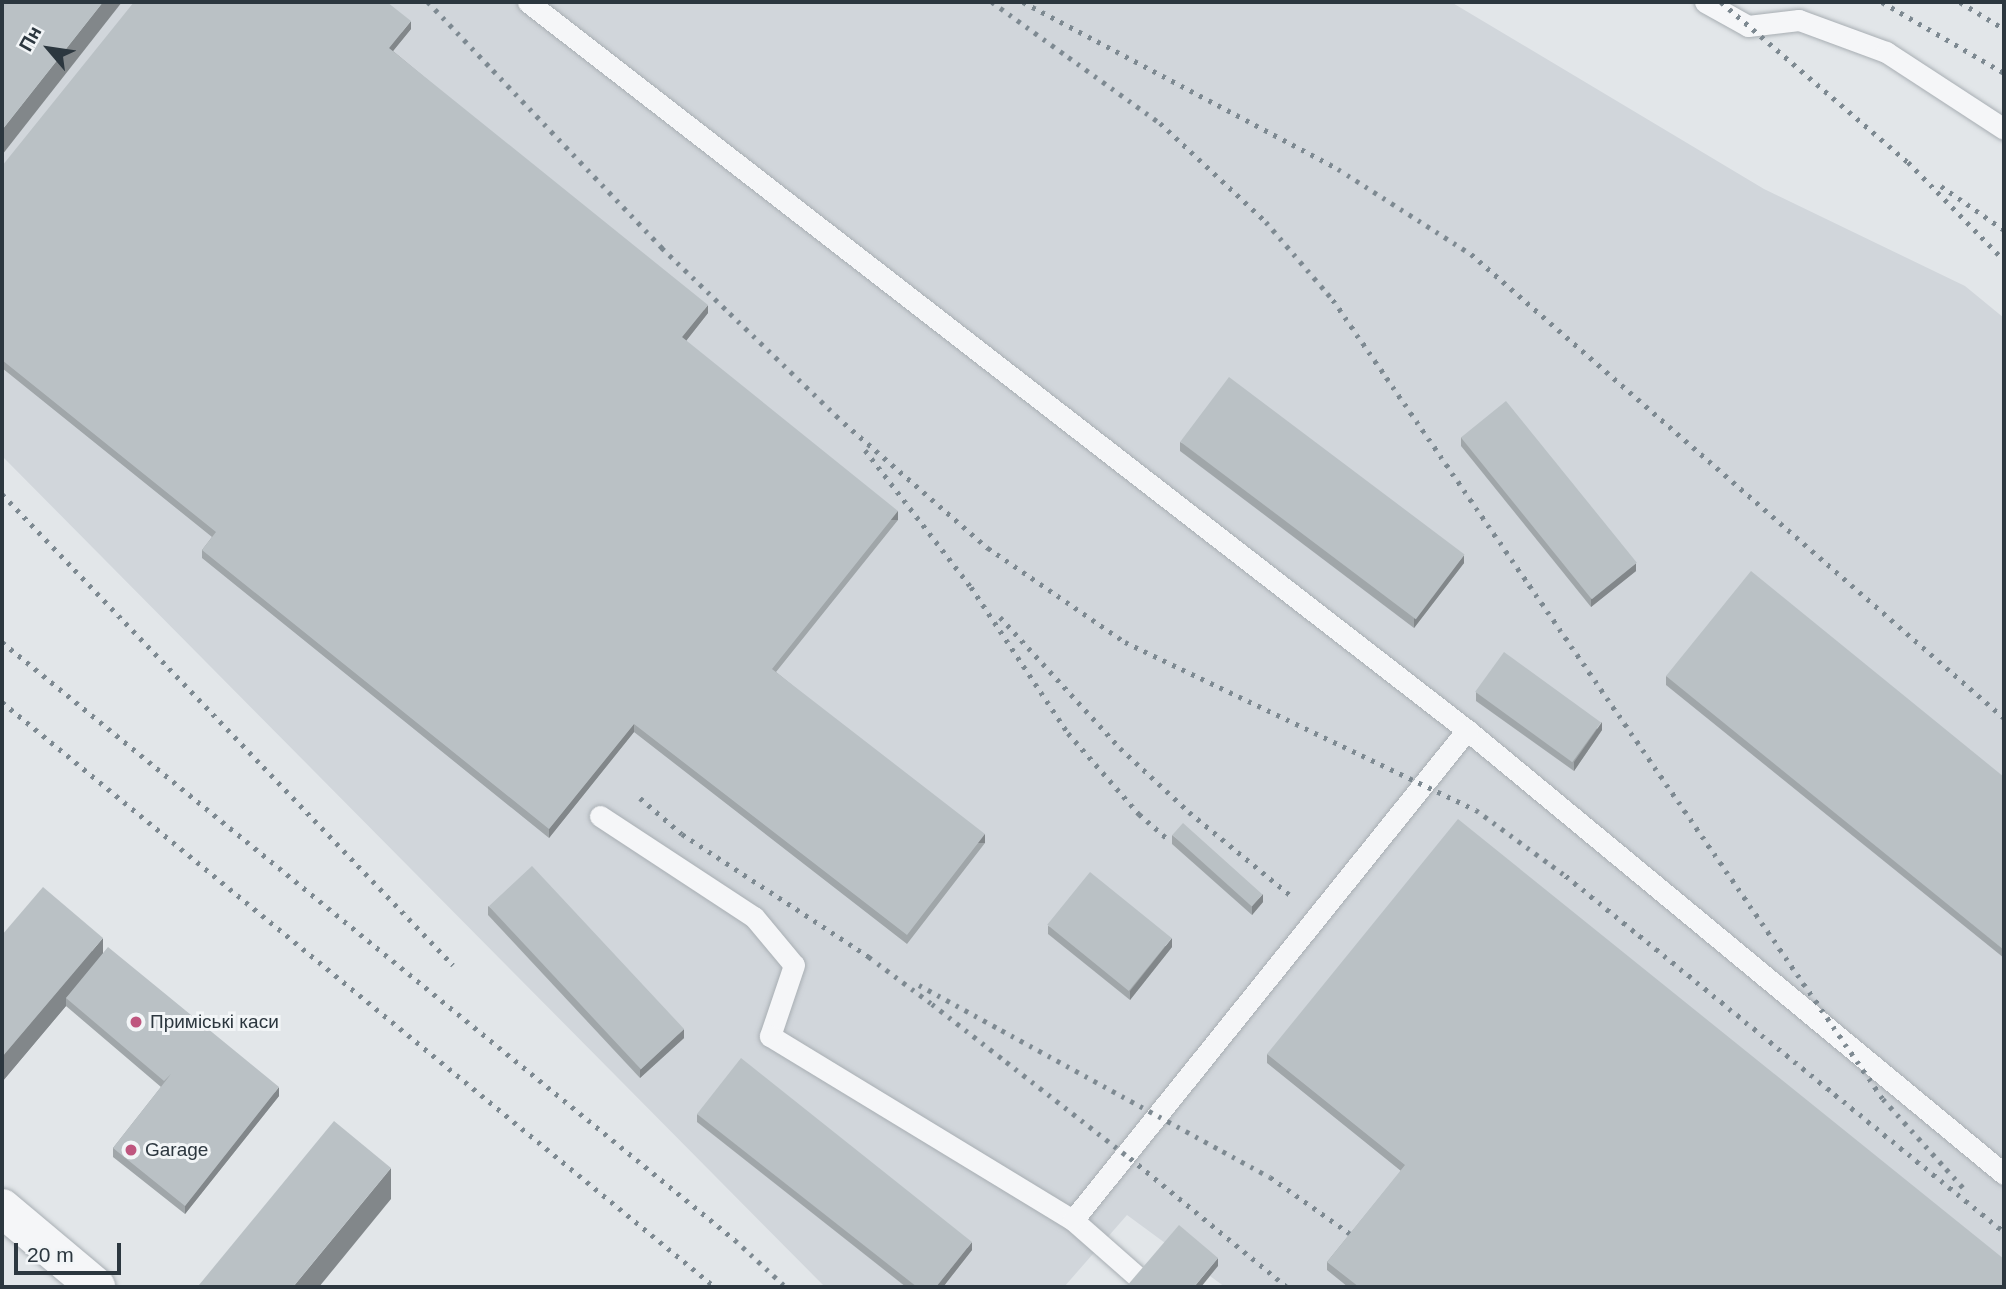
<!DOCTYPE html>
<html>
<head>
<meta charset="utf-8">
<style>
  body { margin:0 }
  #map { position:relative; width:2006px; height:1289px; overflow:hidden; background:#e2e6e9; font-family:Arial,sans-serif }
  div>[style] { position:absolute }
  [style*='--x'] { left:calc(var(--x)*1px); top:calc(var(--y)*1px); width:calc(var(--w)*1px); rotate:calc(var(--a)*1deg) }
  .built>* { inset:0; background:#d1d6db }
  .roads { filter:drop-shadow(0 0 2px #a8aeb3) drop-shadow(0 0 2px #a8aeb3) }
  .lane>* { height:21px; margin:-10.5px; padding:0 10.5px; transform-origin:10.5px; border-radius:10.5px; background:#f5f6f8 }
  .street>* { height:38px; margin:-19px; padding:0 19px; transform-origin:19px; border-radius:19px; background:#f5f6f8 }
  .rail>* { height:5px; margin-top:-2.5px; transform-origin:0; background:repeating-linear-gradient(90deg,#7d8991 0 3.5px,transparent 0 10.5px) }
  .wall>* { inset:0; background:#a0a6a9 }
  .shaded-wall>* { inset:0; background:#82878a; transform-origin:0 0 }
  .building>* { inset:0; background:#bac1c5; transform-origin:0 0 }
  .dots>* { width:19px; height:19px; translate:-50% -50%; box-sizing:border-box; border:4px solid #f2f5f7; border-radius:50% }
  span { translate:-50% -50%; white-space:nowrap; text-align:center; line-height:1.15; -webkit-text-stroke:6px #f2f5f7; paint-order:stroke }
  .poi-label { font-size:19px; color:#2c373f }
  .left { translate:0 -50%; text-align:left }
  .frame { position:absolute; inset:0; border:4px solid #2c373f; pointer-events:none }
  .north { position:absolute; left:14px; top:14px; width:70px; height:70px; -webkit-text-stroke:5px #f2f5f7; paint-order:stroke; rotate:299deg; font-size:19px; font-weight:700; line-height:28px; text-align:center; color:#2c373f }
  .north::after { content:''; display:block; margin:auto; width:24px; height:32px; background:#2c373f; clip-path:polygon(50% 0,100% 100%,50% 72%,0 100%) }
  .scale { position:absolute; left:14px; top:1243px; width:107px; height:32px; box-sizing:border-box; border:4px solid #2c373f; border-top:0; padding-left:9px; font-size:21px; line-height:24px; white-space:nowrap; color:#2c373f; -webkit-text-stroke:5px #f2f5f7; paint-order:stroke }
</style>
</head>
<body>
<div id="map">
  <div class="built">
    <div style="clip-path:polygon(2px 2px,1451px 2px,1764px 189px,1965px 286px,2004px 318px,2004px 1287px,1225px 1287px,1127px 1215px,1064px 1287px,825px 1287px,2px 456px)"></div>
  </div>
  <div class="roads">
    <div class="lane">
      <div style="--x:528;--y:2;--w:1188;--a:37.79"></div>
      <div style="--x:1467;--y:730;--w:697;--a:39.58"></div>
      <div style="--x:1705;--y:2;--w:49;--a:29.2"></div>
      <div style="--x:1748;--y:26;--w:51;--a:-6.7"></div>
      <div style="--x:1799;--y:20;--w:93;--a:20.2"></div>
      <div style="--x:1886;--y:52;--w:141;--a:33.1"></div>
      <div style="--x:600;--y:816;--w:184;--a:33.3"></div>
      <div style="--x:754;--y:917;--w:62;--a:50.2"></div>
      <div style="--x:794;--y:965;--w:75;--a:108.7"></div>
      <div style="--x:770;--y:1036;--w:354;--a:31.3"></div>
      <div style="--x:1149;--y:1287;--w:101;--a:-138.6"></div>
      <div style="--x:1073;--y:1220;--w:629;--a:-51.2"></div>
    </div>
    <div class="street">
      <div style="--x:2;--y:1208;--w:123;--a:40"></div>
    </div>
  </div>
  <div class="rail">
    <div style="--x:428;--y:2;--w:340;--a:46.4"></div>
    <div style="--x:662;--y:248;--w:252;--a:43.9"></div>
    <div style="--x:844;--y:423;--w:191;--a:41"></div>
    <div style="--x:988;--y:548;--w:166;--a:34.5"></div>
    <div style="--x:1125;--y:642;--w:389;--a:25.6"></div>
    <div style="--x:1476;--y:810;--w:112;--a:36.3"></div>
    <div style="--x:1566;--y:876;--w:564;--a:39.1"></div>
    <div style="--x:992;--y:2;--w:207;--a:35.8"></div>
    <div style="--x:1160;--y:123;--w:145;--a:43"></div>
    <div style="--x:1266;--y:222;--w:103;--a:49.3"></div>
    <div style="--x:1333;--y:300;--w:970;--a:55.46"></div>
    <div style="--x:1883;--y:1099;--w:125;--a:47.9"></div>
    <div style="--x:1023;--y:2;--w:357;--a:27.9"></div>
    <div style="--x:1338;--y:169;--w:158;--a:32.6"></div>
    <div style="--x:1471;--y:254;--w:707;--a:41.04"></div>
    <div style="--x:1721;--y:2;--w:246;--a:40.6"></div>
    <div style="--x:1908;--y:162;--w:137;--a:45.6"></div>
    <div style="--x:1882;--y:2;--w:141;--a:30.2"></div>
    <div style="--x:1960;--y:2;--w:52;--a:31.5"></div>
    <div style="--x:1941;--y:186;--w:77;--a:34.9"></div>
    <div style="--x:865;--y:450;--w:173;--a:52.3"></div>
    <div style="--x:971;--y:587;--w:175;--a:56.4"></div>
    <div style="--x:1068;--y:733;--w:108;--a:48.8"></div>
    <div style="--x:1139;--y:814;--w:37;--a:41"></div>
    <div style="--x:2;--y:494;--w:652;--a:46.24"></div>
    <div style="--x:1000;--y:617;--w:178;--a:47.5"></div>
    <div style="--x:1120;--y:748;--w:94;--a:42.8"></div>
    <div style="--x:1189;--y:812;--w:131;--a:39.4"></div>
    <div style="--x:2;--y:642;--w:946;--a:39.21"></div>
    <div style="--x:735;--y:1240;--w:69;--a:42.7"></div>
    <div style="--x:2;--y:702;--w:922;--a:39.37"></div>
    <div style="--x:640;--y:798;--w:55;--a:40.6"></div>
    <div style="--x:682;--y:834;--w:224;--a:33.3"></div>
    <div style="--x:869;--y:957;--w:79;--a:36.7"></div>
    <div style="--x:932;--y:1004;--w:251;--a:37.9"></div>
    <div style="--x:1130;--y:1158;--w:203;--a:39.4"></div>
    <div style="--x:919;--y:985;--w:400;--a:28.7"></div>
    <div style="--x:1270;--y:1177;--w:118;--a:35.3"></div>
  </div>
  <div class="wall">
    <div style="clip-path:polygon(411px 29px,393px 51px,708px 313px,686px 341px,898px 520px,776px 672px,985px 843px,907px 944px,634px 732px,549px 838px,202px 558px,202px 550px,212px 537px,2px 368px,2px 166px)"></div>
    <div style="clip-path:polygon(1461px 437px,1636px 571px,1591px 607px,1461px 446px)"></div>
    <div style="clip-path:polygon(1180px 442px,1464px 563px,1414px 628px,1180px 451px)"></div>
    <div style="clip-path:polygon(1666px 676px,2004px 777px,2004px 958px,1666px 685px)"></div>
    <div style="clip-path:polygon(1476px 692px,1602px 730px,1574px 771px,1476px 701px)"></div>
    <div style="clip-path:polygon(1172px 835px,1263px 902px,1252px 915px,1172px 844px)"></div>
    <div style="clip-path:polygon(488px 906px,684px 1038px,640px 1078px,488px 915px)"></div>
    <div style="clip-path:polygon(1048px 926px,1172px 947px,1130px 1000px,1048px 934px)"></div>
    <div style="clip-path:polygon(2px 935px,103px 953px,279px 1096px,185px 1214px,113px 1157px,113px 1148px,161px 1087px,66px 1006px,2px 1082px)"></div>
    <div style="clip-path:polygon(1267px 1054px,2004px 1287px,1348px 1287px,1327px 1270px,1327px 1262px,1401px 1171px,1267px 1063px)"></div>
    <div style="clip-path:polygon(697px 1114px,972px 1250px,943px 1287px,906px 1287px,697px 1122px)"></div>
  </div>
  <div class="shaded-wall">
    <div style="clip-path:polygon(103px 2px,122px 2px,2px 155px,2px 130px)"></div>
    <div style="clip-path:polygon(411px 21px,411px 29px,389px 56px,389px 48px)"></div>
    <div style="clip-path:polygon(708px 305px,708px 313px,682px 346px,682px 337px)"></div>
    <div style="left:898px;top:511px;width:9px;height:202px;rotate:90deg"></div>
    <div style="clip-path:polygon(1464px 555px,1464px 563px,1414px 628px,1414px 619px)"></div>
    <div style="clip-path:polygon(1636px 563px,1636px 571px,1591px 607px,1591px 599px)"></div>
    <div style="clip-path:polygon(1602px 722px,1602px 730px,1574px 771px,1574px 762px)"></div>
    <div style="clip-path:polygon(634px 724px,634px 732px,549px 838px,549px 829px)"></div>
    <div style="left:985px;top:834px;width:9px;height:128px;rotate:90deg"></div>
    <div style="clip-path:polygon(1263px 894px,1263px 902px,1252px 915px,1252px 906px)"></div>
    <div style="clip-path:polygon(103px 938px,103px 963px,66px 998px,66px 1006px,2px 1082px,2px 1057px)"></div>
    <div style="clip-path:polygon(1172px 938px,1172px 947px,1130px 1000px,1130px 991px)"></div>
    <div style="clip-path:polygon(684px 1029px,684px 1038px,640px 1078px,640px 1070px)"></div>
    <div style="clip-path:polygon(279px 1087px,279px 1096px,185px 1214px,185px 1206px)"></div>
    <div style="clip-path:polygon(391px 1168px,391px 1199px,319px 1287px,293px 1287px)"></div>
    <div style="clip-path:polygon(972px 1242px,972px 1250px,943px 1287px,936px 1287px)"></div>
    <div style="clip-path:polygon(1218px 1258px,1218px 1266px,1201px 1287px,1194px 1287px)"></div>
  </div>
  <div class="building">
    <div style="clip-path:polygon(2px 2px,103px 2px,2px 130px)"></div>
    <div style="clip-path:polygon(134px 2px,387px 2px,411px 21px,389px 48px,708px 305px,682px 337px,898px 511px,772px 669px,985px 834px,907px 935px,634px 724px,549px 829px,202px 550px,216px 532px,2px 360px,2px 166px)"></div>
    <div style="left:1229px;top:377px;width:295px;height:81px;rotate:37deg"></div>
    <div style="left:1506px;top:401px;width:208px;height:58px;rotate:51deg"></div>
    <div style="clip-path:polygon(1751px 571px,2004px 777px,2004px 950px,1666px 676px)"></div>
    <div style="left:1504px;top:652px;width:120px;height:49px;rotate:36deg"></div>
    <div style="clip-path:polygon(1458px 819px,2004px 1259px,2004px 1287px,1359px 1287px,1327px 1262px,1405px 1165px,1267px 1054px)"></div>
    <div style="left:1183px;top:823px;width:107px;height:16px;rotate:42deg"></div>
    <div style="left:532px;top:866px;width:223px;height:59px;rotate:47deg"></div>
    <div style="left:1090px;top:872px;width:105px;height:68px;rotate:39deg"></div>
    <div style="clip-path:polygon(43px 887px,103px 938px,2px 1057px,2px 935px)"></div>
    <div style="clip-path:polygon(108px 947px,279px 1087px,185px 1206px,113px 1148px,171px 1074px,164px 1081px,66px 998px)"></div>
    <div style="clip-path:polygon(741px 1058px,972px 1242px,936px 1287px,917px 1287px,697px 1114px)"></div>
    <div style="clip-path:polygon(334px 1121px,391px 1168px,293px 1287px,201px 1287px,199px 1285px)"></div>
    <div style="clip-path:polygon(1179px 1225px,1218px 1258px,1194px 1287px,1126px 1287px)"></div>
  </div>
  <div class="dots">
    <div style="left:136px;top:1022px;background:#bf567f"></div>
    <div style="left:131px;top:1150px;background:#bf567f"></div>
  </div>
  <div class="poi-label">
    <span class="left" style="left:150px;top:1022px">Приміські каси</span>
    <span class="left" style="left:145px;top:1150px">Garage</span>
  </div>
  <div class="frame"></div>
  <div class="north">Пн</div>
  <div class="scale">20 m</div>
</div>
</body>
</html>
